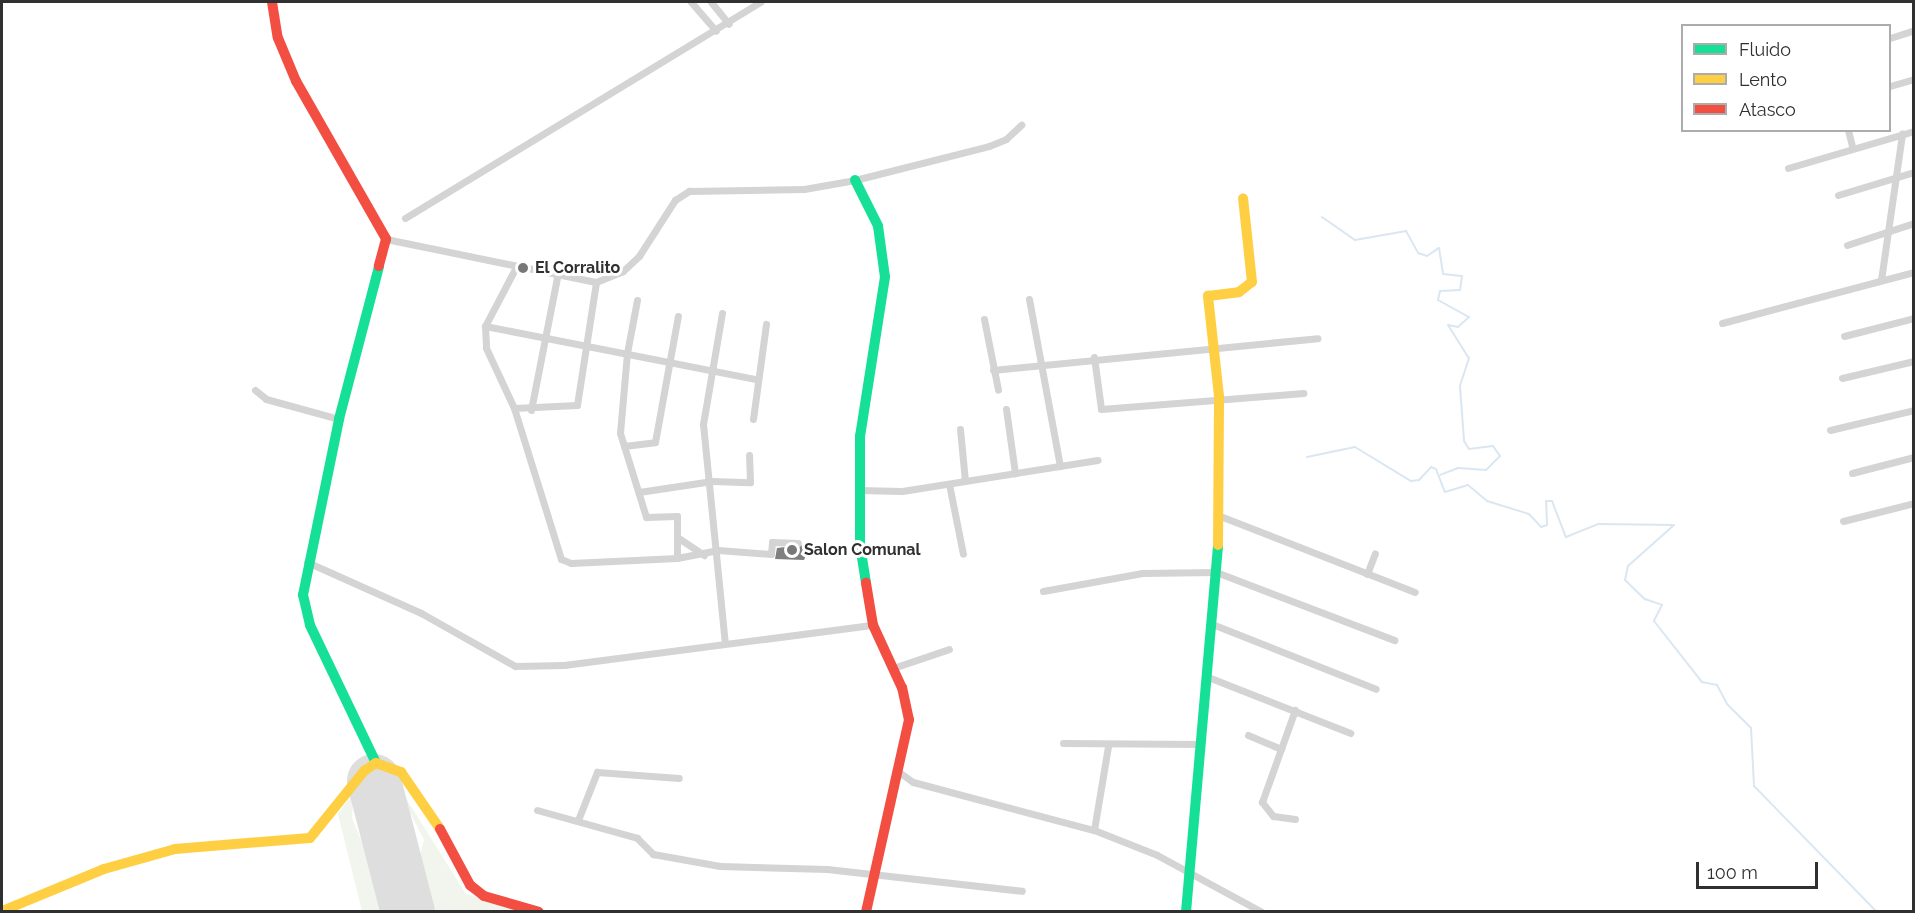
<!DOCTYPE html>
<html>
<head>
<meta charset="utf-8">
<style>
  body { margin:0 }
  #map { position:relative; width:1915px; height:913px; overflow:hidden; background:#fff; font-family:Raleway,sans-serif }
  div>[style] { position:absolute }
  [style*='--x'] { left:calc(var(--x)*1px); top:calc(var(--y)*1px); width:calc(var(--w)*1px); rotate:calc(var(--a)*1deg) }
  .green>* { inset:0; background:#f1f5ed }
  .stream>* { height:2px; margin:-1px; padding:0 1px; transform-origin:1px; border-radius:1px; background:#dae7f2 }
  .runway>* { height:54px; margin:-27px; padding:0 27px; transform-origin:27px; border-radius:27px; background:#dedede }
  .building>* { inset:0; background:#7f7f7f }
  .street>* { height:7px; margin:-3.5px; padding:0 3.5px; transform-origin:3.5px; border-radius:3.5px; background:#d4d4d4 }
  .fast>* { height:10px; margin:-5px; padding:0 5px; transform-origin:5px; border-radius:5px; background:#16e098 }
  .slow>* { height:10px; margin:-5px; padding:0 5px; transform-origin:5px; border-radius:5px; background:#ffcf43 }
  .jam>* { height:10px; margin:-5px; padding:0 5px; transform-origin:5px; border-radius:5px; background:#f24e42 }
  .dots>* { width:16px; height:16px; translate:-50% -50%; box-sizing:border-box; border:3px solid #fff; border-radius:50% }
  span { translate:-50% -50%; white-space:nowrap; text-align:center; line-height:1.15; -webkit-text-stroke:6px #fff; paint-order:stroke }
  .poi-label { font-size:16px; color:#303030; font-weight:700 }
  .left { translate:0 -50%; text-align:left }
  .frame { position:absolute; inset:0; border:3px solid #303030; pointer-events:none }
  .legend { position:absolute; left:1681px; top:24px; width:210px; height:108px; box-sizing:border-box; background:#fff; border:2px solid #acacac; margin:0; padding:8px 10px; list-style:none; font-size:18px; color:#303030 }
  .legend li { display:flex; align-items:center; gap:12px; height:30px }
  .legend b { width:30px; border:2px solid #acacac }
  .scale { position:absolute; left:1696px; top:862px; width:122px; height:27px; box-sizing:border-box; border:3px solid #303030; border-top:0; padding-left:8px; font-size:18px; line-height:21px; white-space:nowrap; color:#303030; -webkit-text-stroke:4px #fff; paint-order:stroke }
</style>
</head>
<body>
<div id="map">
  <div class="green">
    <div style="clip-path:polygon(375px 775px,390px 781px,402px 792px,466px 894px,523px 911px,422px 911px,414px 877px,424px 840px,402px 797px,383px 779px,368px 778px,353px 802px,352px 818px,390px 911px,362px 911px,338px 814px,364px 777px)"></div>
  </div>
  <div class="stream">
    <div style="--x:1322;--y:217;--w:40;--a:34.9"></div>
    <div style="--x:1355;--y:240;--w:52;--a:-10"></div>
    <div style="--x:1406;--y:231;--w:25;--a:61"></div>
    <div style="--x:1418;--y:253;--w:9;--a:18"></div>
    <div style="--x:1427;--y:256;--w:14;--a:-34"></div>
    <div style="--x:1439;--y:248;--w:26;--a:81"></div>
    <div style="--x:1443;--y:274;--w:19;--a:6"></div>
    <div style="--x:1462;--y:276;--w:14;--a:98"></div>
    <div style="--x:1460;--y:290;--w:20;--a:177"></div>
    <div style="--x:1440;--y:291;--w:9;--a:103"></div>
    <div style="--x:1438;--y:300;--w:35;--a:29"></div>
    <div style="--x:1469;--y:317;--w:15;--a:138"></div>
    <div style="--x:1458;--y:327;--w:10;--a:-169"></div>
    <div style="--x:1448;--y:325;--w:39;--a:58"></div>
    <div style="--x:1469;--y:358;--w:29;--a:108"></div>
    <div style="--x:1460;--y:386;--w:55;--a:85.8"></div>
    <div style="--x:1464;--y:441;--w:9;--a:58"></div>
    <div style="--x:1469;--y:449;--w:24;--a:-7"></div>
    <div style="--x:1493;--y:446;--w:12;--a:55"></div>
    <div style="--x:1500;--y:456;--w:20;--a:135"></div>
    <div style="--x:1486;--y:470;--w:28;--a:-176"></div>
    <div style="--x:1458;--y:468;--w:19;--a:159"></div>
    <div style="--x:1307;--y:457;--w:49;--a:-11.8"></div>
    <div style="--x:1355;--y:447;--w:66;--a:31.3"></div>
    <div style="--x:1411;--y:481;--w:8;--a:-7"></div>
    <div style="--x:1419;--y:480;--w:18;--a:-47"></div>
    <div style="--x:1431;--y:467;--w:5;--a:22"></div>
    <div style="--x:1436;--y:469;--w:25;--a:69"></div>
    <div style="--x:1445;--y:492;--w:24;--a:-17"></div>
    <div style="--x:1468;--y:485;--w:25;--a:40"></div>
    <div style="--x:1487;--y:501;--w:44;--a:17.2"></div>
    <div style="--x:1529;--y:514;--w:18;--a:47"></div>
    <div style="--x:1541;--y:527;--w:6;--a:-18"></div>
    <div style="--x:1547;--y:525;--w:24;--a:-92"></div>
    <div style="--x:1546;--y:501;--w:6;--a:0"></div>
    <div style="--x:1552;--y:501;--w:39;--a:69"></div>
    <div style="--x:1566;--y:537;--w:35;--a:-22"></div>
    <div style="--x:1599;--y:524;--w:75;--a:0.8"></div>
    <div style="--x:1674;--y:525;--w:62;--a:138.3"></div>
    <div style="--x:1628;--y:566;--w:14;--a:102"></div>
    <div style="--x:1625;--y:580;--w:28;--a:44"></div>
    <div style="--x:1645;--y:599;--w:18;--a:19"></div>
    <div style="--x:1662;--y:605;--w:18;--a:117"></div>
    <div style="--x:1654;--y:621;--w:78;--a:51.8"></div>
    <div style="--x:1702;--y:682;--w:15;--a:11"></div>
    <div style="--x:1717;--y:685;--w:21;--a:62"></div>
    <div style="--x:1727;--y:704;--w:34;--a:45"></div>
    <div style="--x:1751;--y:728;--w:58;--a:87"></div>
    <div style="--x:1754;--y:786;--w:176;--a:45.7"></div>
  </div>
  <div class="runway">
    <div style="--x:374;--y:781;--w:135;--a:75.5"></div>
  </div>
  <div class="building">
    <div style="clip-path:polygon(803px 545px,810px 546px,804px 560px,775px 559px,777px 548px)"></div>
  </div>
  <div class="street">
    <div style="--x:691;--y:2;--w:38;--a:49"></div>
    <div style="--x:711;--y:2;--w:28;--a:51"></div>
    <div style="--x:1890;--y:38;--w:25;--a:-18"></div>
    <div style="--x:1890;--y:86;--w:25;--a:-16"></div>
    <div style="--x:1848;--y:130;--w:16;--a:76"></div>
    <div style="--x:1788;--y:168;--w:131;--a:-16.4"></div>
    <div style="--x:1838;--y:195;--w:79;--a:-16.8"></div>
    <div style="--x:405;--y:218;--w:416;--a:-31.3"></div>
    <div style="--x:386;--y:239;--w:214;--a:11.6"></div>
    <div style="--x:596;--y:282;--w:29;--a:-22"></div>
    <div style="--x:623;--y:271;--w:22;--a:-43"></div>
    <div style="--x:639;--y:256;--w:67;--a:-57.3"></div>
    <div style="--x:675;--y:200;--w:17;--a:-33"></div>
    <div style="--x:689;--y:191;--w:115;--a:-1"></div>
    <div style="--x:804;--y:189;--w:52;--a:-10"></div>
    <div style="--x:855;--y:180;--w:138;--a:-14.2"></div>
    <div style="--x:989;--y:146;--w:18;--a:-22"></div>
    <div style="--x:1006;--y:139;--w:21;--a:-43"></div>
    <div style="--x:1847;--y:245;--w:71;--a:-18.2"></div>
    <div style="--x:516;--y:267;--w:67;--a:117.7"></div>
    <div style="--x:485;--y:326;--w:22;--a:87"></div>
    <div style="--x:486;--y:348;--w:66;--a:65"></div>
    <div style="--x:514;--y:408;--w:158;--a:72.7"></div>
    <div style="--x:561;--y:559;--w:11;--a:22"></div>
    <div style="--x:571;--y:563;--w:106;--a:-2.7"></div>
    <div style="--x:677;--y:558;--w:42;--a:-11"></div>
    <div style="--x:718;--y:550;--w:53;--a:4.3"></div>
    <div style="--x:771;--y:554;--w:12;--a:-85"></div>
    <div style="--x:772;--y:542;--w:26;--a:2"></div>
    <div style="--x:1881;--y:280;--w:148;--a:-81.8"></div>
    <div style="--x:1029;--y:299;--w:170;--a:79.5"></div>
    <div style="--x:637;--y:300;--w:54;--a:100.7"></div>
    <div style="--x:627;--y:353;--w:80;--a:95"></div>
    <div style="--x:620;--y:433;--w:88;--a:72.8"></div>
    <div style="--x:646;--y:517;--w:31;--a:-2"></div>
    <div style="--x:677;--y:516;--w:42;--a:90"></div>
    <div style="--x:722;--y:313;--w:113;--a:99.7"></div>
    <div style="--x:703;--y:424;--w:220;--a:84.3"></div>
    <div style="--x:984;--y:319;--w:72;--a:78.8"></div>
    <div style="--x:1722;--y:323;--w:199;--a:-14.9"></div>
    <div style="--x:485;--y:326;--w:276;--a:11.1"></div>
    <div style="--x:1844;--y:336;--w:72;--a:-14.4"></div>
    <div style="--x:1094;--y:357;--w:52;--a:82.3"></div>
    <div style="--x:1101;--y:409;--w:203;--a:-4.5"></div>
    <div style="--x:993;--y:370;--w:326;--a:-5.6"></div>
    <div style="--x:1842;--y:378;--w:74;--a:-13.3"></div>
    <div style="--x:255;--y:390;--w:14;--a:39"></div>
    <div style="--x:266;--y:399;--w:76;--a:15.3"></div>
    <div style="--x:514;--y:408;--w:63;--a:-2.7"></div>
    <div style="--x:577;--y:405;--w:124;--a:-81.2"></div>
    <div style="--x:1006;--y:409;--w:65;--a:82"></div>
    <div style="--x:531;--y:410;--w:135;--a:-78.9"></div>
    <div style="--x:753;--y:419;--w:96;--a:-82.2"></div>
    <div style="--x:960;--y:429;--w:52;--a:84.5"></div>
    <div style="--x:1830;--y:430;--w:86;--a:-13.4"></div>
    <div style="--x:624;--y:446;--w:31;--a:-7"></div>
    <div style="--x:655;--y:442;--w:128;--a:-79.7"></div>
    <div style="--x:1852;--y:473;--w:64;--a:-14.5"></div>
    <div style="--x:949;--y:484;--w:71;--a:78.7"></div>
    <div style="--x:858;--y:490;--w:44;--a:1.3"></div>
    <div style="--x:902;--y:491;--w:198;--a:-9"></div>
    <div style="--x:639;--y:492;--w:74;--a:-8.6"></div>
    <div style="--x:712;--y:481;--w:38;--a:2"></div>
    <div style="--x:750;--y:482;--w:27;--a:-92"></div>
    <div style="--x:1220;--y:516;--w:209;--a:21.3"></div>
    <div style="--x:1843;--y:521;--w:73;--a:-14.2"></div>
    <div style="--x:680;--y:539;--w:29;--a:34"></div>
    <div style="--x:307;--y:562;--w:125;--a:24.1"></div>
    <div style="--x:421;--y:613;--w:108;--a:29.4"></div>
    <div style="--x:515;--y:666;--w:49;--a:-1.2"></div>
    <div style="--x:564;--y:665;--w:312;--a:-7.4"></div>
    <div style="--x:1367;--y:574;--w:22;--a:-69"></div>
    <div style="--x:1043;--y:591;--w:101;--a:-10.3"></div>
    <div style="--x:1142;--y:573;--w:74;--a:-0.8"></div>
    <div style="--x:1216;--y:572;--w:191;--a:20.9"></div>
    <div style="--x:1212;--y:624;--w:176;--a:21.6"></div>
    <div style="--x:893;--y:668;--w:59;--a:-18.7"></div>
    <div style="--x:1208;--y:677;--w:153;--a:21.5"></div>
    <div style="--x:1248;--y:735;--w:36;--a:23"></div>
    <div style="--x:1063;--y:743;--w:138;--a:0.4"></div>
    <div style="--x:899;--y:772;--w:17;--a:36"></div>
    <div style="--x:913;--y:782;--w:187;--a:14.9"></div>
    <div style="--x:1094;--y:830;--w:68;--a:21.6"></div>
    <div style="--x:1157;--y:855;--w:119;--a:28.5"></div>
    <div style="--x:537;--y:810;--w:104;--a:15.6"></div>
    <div style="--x:637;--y:838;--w:23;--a:45"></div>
    <div style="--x:653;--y:854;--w:68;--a:10.2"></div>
    <div style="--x:720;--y:866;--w:107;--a:1.6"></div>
    <div style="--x:827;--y:869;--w:196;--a:6.4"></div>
    <div style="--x:1295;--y:819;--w:22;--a:-172"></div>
    <div style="--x:1273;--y:816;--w:18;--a:-128"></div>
    <div style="--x:1262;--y:802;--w:98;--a:-70.3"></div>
    <div style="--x:578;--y:820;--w:52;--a:-68.4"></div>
    <div style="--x:597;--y:772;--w:82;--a:4.2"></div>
    <div style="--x:1094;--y:830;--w:85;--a:-80.5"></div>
  </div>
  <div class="fast">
    <div style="--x:855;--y:180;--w:51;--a:63.4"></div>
    <div style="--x:878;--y:226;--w:51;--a:82.2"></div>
    <div style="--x:885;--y:277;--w:161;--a:98.9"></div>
    <div style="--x:860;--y:436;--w:109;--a:90"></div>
    <div style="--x:860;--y:545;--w:38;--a:81"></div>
    <div style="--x:376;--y:763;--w:153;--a:-115.6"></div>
    <div style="--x:310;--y:625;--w:31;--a:-103"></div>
    <div style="--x:303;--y:595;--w:180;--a:-78.4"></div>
    <div style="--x:339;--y:419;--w:158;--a:-75.3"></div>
    <div style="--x:1186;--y:912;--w:368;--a:-85"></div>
  </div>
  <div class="slow">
    <div style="--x:1218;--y:545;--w:149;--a:-89.6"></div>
    <div style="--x:1219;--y:396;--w:101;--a:-96.3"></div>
    <div style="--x:1208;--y:296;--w:31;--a:-7"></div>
    <div style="--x:1239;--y:292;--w:16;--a:-38"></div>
    <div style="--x:1252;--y:282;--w:84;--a:-96.1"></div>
    <div style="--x:2;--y:911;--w:110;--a:-22.4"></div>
    <div style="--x:104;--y:869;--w:74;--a:-15.7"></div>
    <div style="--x:175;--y:849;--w:135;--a:-4.7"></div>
    <div style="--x:310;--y:838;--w:86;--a:-51.1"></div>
    <div style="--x:364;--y:771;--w:14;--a:-34"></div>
    <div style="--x:376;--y:763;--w:27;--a:20"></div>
    <div style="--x:401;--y:772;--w:69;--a:55.6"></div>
  </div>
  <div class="jam">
    <div style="--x:272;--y:2;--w:36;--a:81"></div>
    <div style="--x:278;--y:38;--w:47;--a:67.3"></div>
    <div style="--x:296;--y:81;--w:182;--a:60.3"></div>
    <div style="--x:386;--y:239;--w:28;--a:105"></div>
    <div style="--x:440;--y:829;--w:64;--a:61.8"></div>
    <div style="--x:470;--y:885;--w:18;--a:38"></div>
    <div style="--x:484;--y:896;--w:57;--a:16.2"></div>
    <div style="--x:866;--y:912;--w:197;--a:-77.4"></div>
    <div style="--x:909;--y:720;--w:33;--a:-102"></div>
    <div style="--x:902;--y:688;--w:69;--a:-114.7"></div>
    <div style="--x:873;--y:625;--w:43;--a:-99.5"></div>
  </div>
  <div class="dots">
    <div style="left:523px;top:268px;background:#787878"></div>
    <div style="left:792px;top:550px;background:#787878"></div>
  </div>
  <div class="poi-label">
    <span class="left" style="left:535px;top:268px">El Corralito</span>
    <span class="left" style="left:804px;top:550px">Salon Comunal</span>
  </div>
  <div class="frame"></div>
  <ul class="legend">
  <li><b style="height:8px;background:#16e098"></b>Fluido</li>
  <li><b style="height:8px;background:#ffcf43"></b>Lento</li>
  <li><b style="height:8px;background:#f24e42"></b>Atasco</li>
  </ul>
  <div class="scale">100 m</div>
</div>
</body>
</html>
